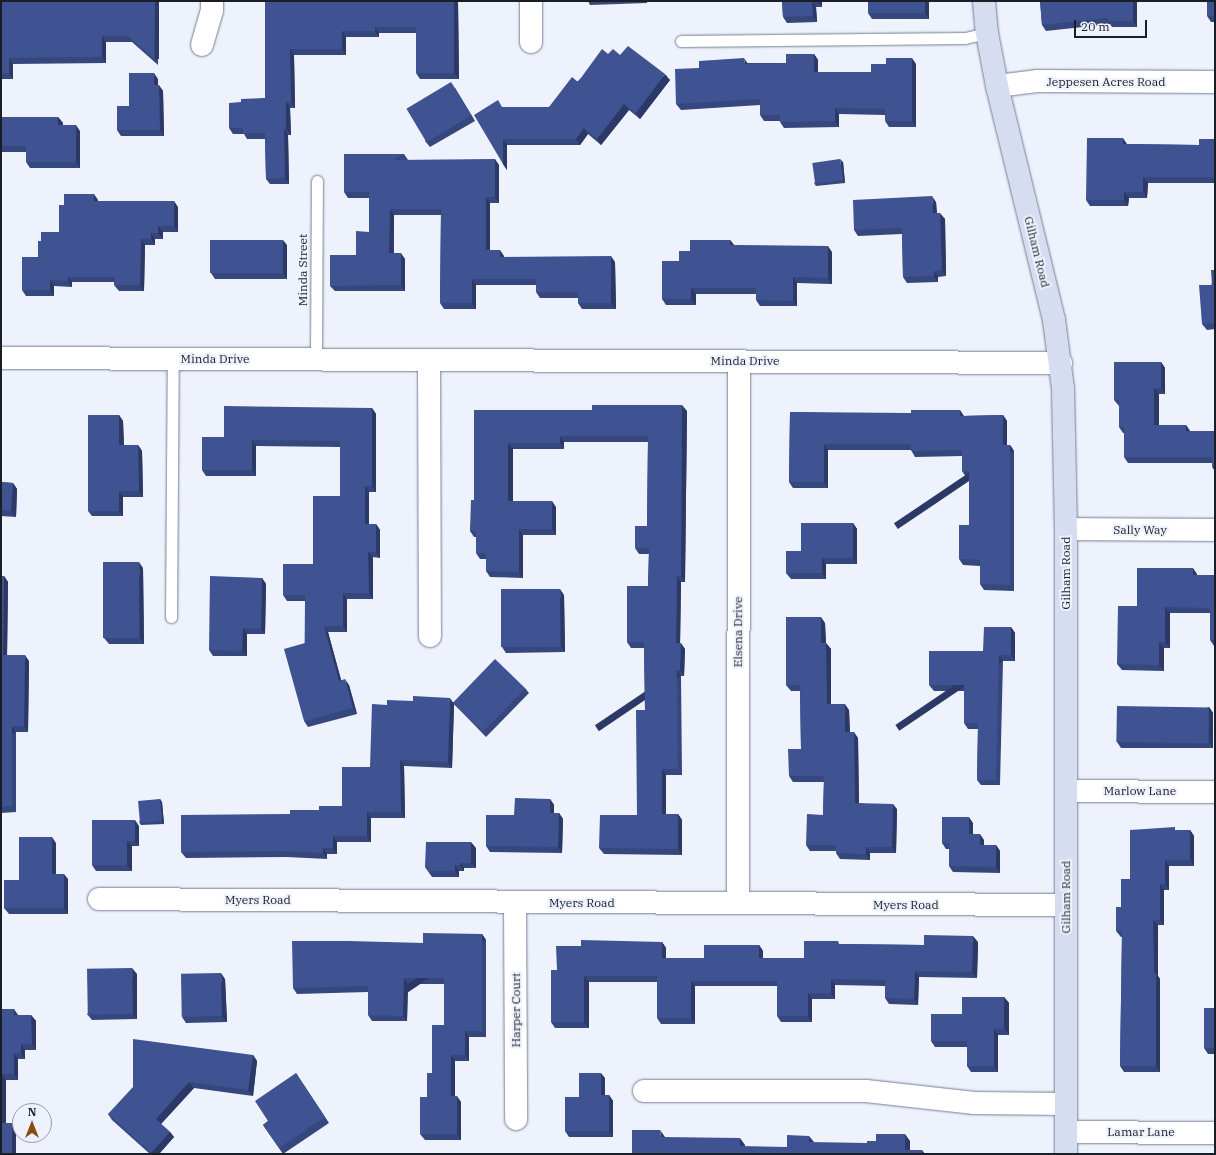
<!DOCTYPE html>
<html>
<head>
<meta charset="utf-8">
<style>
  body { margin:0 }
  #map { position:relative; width:1216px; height:1155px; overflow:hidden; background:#edf2fc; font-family:"IBM Plex Serif",serif }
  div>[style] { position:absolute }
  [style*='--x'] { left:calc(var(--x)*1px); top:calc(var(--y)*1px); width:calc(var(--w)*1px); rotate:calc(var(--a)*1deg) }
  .roads { filter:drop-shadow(0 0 1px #757e96) drop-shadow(0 0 1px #757e96) }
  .lane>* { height:11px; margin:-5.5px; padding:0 5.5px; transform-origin:5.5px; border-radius:5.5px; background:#fff }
  .street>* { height:22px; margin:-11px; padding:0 11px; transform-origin:11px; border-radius:11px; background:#fff }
  .secondary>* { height:22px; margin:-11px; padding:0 11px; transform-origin:11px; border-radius:11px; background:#d7ddf0 }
  .wall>* { inset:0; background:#36477d }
  .shaded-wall>* { inset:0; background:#2c3966; transform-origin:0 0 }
  .building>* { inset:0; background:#3f5291; transform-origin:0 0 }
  span { translate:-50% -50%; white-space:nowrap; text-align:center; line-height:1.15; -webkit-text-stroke:4px #edf2fc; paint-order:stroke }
  .street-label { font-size:12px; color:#1a1e27 }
  .frame { position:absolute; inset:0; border:2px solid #1a1e27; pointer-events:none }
  .north { position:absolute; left:12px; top:1103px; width:40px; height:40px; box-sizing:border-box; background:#edf2fc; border:1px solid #999da7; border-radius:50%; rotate:0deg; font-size:11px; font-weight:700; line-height:16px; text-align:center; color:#1a1e27 }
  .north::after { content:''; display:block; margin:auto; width:14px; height:18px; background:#8a4d0e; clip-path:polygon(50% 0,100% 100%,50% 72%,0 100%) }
  .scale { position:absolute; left:1074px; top:20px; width:73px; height:18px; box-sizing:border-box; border:2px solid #1a1e27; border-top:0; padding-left:5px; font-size:12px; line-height:14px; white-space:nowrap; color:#1a1e27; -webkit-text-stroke:3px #edf2fc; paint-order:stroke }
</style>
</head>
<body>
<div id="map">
  <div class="roads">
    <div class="lane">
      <div style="--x:681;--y:41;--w:284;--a:-0.6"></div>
      <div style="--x:965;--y:38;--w:23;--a:-13"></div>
      <div style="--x:316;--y:359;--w:178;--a:-89.7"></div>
      <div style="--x:171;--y:617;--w:258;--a:-89.6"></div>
    </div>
    <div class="street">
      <div style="--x:531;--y:1;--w:41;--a:90"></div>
      <div style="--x:202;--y:45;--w:35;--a:-74"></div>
      <div style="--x:212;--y:11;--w:10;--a:-90"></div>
      <div style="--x:997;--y:86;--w:40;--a:-7.1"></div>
      <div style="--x:1037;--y:81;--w:178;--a:0.3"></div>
      <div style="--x:1;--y:358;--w:1060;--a:0.27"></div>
      <div style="--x:429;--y:360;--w:276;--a:89.8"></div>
      <div style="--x:1066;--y:529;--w:149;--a:0.4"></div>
      <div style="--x:1066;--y:791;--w:149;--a:0.4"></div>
      <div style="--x:99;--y:899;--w:967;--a:0.36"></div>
      <div style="--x:515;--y:902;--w:217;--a:89.7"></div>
      <div style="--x:738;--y:903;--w:542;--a:-89.89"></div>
      <div style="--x:644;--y:1091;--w:222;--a:0"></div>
      <div style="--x:866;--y:1091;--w:109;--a:6.3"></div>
      <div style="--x:974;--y:1103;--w:92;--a:0.6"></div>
      <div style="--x:1066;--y:1132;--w:149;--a:0.4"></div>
    </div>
    <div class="secondary">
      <div style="--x:984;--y:1;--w:32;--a:85"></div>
      <div style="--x:987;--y:33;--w:54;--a:79.3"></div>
      <div style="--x:997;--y:86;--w:241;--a:76.3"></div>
      <div style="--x:1054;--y:320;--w:69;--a:82.5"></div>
      <div style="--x:1063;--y:388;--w:141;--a:88.8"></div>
      <div style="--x:1066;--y:529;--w:625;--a:90"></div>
    </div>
  </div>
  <div class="wall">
    <div style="clip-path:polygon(1px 1px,159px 1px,158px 65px,132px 42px,106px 42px,106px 63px,13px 64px,13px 79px,1px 79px)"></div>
    <div style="clip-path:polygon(265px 1px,458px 1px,459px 79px,420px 79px,416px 73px,416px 33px,379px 33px,379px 37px,346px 37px,346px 55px,294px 55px,295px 108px,290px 108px,291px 135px,288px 135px,289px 184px,270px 184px,266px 179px,265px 139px,247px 139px,244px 134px,233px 134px,229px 128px,241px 102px,265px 98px)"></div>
    <div style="clip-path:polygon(588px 1px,647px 1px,647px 3px,590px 5px)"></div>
    <div style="clip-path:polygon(782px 1px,822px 1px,822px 7px,816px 7px,817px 22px,787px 23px,783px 17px)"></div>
    <div style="clip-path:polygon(929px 1px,929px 19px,872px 19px,868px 13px)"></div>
    <div style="clip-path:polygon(1040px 1px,1139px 1px,1137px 2px,1137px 27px,1112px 27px,1110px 24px,1046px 31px,1042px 25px)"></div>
    <div style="clip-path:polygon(1215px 1px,1215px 22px,1211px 22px,1207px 16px)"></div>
    <div style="clip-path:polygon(608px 54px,620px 55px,670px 80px,640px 119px,629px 110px,601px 145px,588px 134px,580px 145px,507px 145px,507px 170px,503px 164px,503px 107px,549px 107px)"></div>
    <div style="clip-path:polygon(814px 54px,818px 60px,818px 72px,871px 72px,916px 64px,916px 127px,889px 127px,885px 121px,885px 115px,839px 114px,839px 127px,784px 128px,780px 122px,780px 121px,764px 121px,760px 115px,760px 105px,681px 110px,676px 104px,699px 68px,748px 63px,786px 63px)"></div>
    <div style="clip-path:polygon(158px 79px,158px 85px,163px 91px,164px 136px,121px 136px,117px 130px,129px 106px)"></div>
    <div style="clip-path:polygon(455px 88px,475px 121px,430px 147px,425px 141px)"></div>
    <div style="clip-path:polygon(1px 117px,58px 117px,63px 123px,63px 125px,80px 131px,80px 168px,30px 168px,26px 162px,26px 152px,1px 152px)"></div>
    <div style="clip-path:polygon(1215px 139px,1215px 183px,1148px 183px,1147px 198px,1129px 198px,1128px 206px,1090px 206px,1086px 200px,1127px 144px,1199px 145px)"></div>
    <div style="clip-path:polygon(344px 154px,404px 154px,408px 160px,499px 165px,499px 203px,490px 203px,490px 250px,504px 256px,504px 257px,615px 262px,616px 309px,582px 309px,578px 303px,578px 298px,540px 298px,536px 292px,536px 285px,476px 285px,476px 309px,444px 309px,440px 303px,441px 215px,394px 215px,394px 253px,405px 259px,405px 291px,335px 291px,330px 286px,356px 255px,369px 232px,369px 198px,348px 198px,344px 192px)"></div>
    <div style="clip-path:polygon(843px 162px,845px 183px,816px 186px,814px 183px)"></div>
    <div style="clip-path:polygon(98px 200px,98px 201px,178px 207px,178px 232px,163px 232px,163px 239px,155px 239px,155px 245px,145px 245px,144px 291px,119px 291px,114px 285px,114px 282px,72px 282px,72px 287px,54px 286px,54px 296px,26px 296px,22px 290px,38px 257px,41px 241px,59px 232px,64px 205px)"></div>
    <div style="clip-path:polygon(936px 202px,937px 213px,945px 219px,946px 276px,938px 277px,938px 282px,907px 283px,903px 277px,902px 234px,858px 236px,854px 230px)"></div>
    <div style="clip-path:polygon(730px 240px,734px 245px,832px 252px,832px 284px,797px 283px,797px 306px,760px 306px,756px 300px,756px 294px,696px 294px,696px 305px,666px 305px,662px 299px,679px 261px,690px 251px)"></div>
    <div style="clip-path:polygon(287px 245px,287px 279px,215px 279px,211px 273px)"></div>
    <div style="clip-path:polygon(1215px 270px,1215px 329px,1207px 330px,1202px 324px)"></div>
    <div style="clip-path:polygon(1161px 362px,1165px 368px,1165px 394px,1159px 394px,1159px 425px,1186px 425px,1190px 431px,1215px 431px,1215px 471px,1212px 467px,1212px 463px,1128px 463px,1124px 457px,1124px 433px,1123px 433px,1119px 427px,1119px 406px,1114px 400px)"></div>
    <div style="clip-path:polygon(372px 408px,376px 414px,376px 492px,369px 492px,369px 524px,376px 524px,380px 530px,380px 558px,373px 557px,373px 599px,347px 599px,347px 632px,328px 632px,341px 680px,349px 685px,357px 714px,308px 727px,304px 721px,305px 601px,287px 601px,283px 595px,313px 564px,340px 496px,340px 447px,256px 446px,256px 476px,206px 476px,202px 470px,224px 437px)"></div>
    <div style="clip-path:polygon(474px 410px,687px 411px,685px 582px,681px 582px,680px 643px,685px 649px,684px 676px,681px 676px,682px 775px,666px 775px,666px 814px,678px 814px,682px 820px,682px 855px,604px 854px,599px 848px,637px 815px,645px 710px,644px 648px,631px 648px,627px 642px,648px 586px,649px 554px,639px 554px,635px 548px,647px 526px,648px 442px,564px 442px,564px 449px,513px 449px,513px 501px,556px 507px,556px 535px,523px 535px,523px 578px,490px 577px,486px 571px,486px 559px,480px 559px,476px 553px,476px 537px,474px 537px,470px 531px,474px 500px)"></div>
    <div style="clip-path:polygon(790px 412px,964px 416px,1003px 415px,1007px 421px,1007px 445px,1010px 445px,1014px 451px,1014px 591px,984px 590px,980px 584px,980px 566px,963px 565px,959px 559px,969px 525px,969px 477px,966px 477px,962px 471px,962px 456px,915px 457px,911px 450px,828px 450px,828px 488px,793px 488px,789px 482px)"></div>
    <div style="clip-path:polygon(119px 415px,123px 421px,124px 445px,138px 445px,142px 451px,143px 497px,123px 497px,123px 516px,92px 516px,88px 511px)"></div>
    <div style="clip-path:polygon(1px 482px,13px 483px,17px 489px,16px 517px,1px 516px)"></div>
    <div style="clip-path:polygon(853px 523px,857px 529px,857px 564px,826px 564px,826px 579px,791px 579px,786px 573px,801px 551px)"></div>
    <div style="clip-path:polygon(1px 560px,2px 562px,2px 576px,4px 576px,8px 582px,7px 655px,29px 661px,28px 732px,16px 732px,16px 812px,1px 813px)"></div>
    <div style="clip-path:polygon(143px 568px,144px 644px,109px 644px,104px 638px)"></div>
    <div style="clip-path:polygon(1197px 574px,1197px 575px,1215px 575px,1215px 646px,1214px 646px,1210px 640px,1210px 613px,1170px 613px,1170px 648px,1164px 648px,1164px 671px,1122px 670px,1117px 664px,1137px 606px)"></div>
    <div style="clip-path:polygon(262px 578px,266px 584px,265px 634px,247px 634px,247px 656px,213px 656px,209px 650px)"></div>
    <div style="clip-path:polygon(564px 595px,565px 652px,506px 653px,502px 647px)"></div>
    <div style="clip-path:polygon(825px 623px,826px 643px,831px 649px,831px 704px,849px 710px,850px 732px,858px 738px,859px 803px,897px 809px,896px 853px,870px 853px,870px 860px,840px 859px,836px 853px,836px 851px,810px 851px,806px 845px,823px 815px,824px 782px,793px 782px,789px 776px,801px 749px,800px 691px,791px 691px,786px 685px)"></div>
    <div style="clip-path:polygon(1011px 627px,1015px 633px,1015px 661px,1003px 661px,1000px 785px,981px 785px,977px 780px,978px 729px,968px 729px,964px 723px,964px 691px,934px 691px,929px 685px,983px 651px)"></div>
    <div style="clip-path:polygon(525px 688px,529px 693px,486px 737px,458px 708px,454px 704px,452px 768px,404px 766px,405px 818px,371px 818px,371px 842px,337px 842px,337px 854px,327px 854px,327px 859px,287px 857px,186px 858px,181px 852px,290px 814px,319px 810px,342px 806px,370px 767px,387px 705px,454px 702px)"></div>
    <div style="clip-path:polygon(1209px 707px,1213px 713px,1213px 748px,1121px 748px,1117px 742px)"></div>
    <div style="clip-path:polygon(160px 799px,162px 802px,164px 824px,141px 825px,139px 822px)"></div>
    <div style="clip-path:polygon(550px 799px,554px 805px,554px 813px,559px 813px,563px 819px,562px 853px,490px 852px,486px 846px,514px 815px)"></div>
    <div style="clip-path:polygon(973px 823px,973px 834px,984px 840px,984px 845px,996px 845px,1000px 851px,1000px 873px,953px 872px,949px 866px,949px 849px,946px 849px,942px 843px)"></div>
    <div style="clip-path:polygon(139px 826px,139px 846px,132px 846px,132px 871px,96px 871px,92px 865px)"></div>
    <div style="clip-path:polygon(1178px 830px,1190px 830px,1194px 836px,1194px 866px,1169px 866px,1169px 890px,1164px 890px,1164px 925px,1158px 925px,1158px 976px,1160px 979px,1160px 1072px,1124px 1072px,1120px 1066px,1122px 937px,1121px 937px,1116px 931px,1121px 907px,1130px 879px)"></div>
    <div style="clip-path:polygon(56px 843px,56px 874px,68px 879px,68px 914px,9px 914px,4px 908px,19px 880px)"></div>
    <div style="clip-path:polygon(476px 848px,476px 868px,464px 868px,464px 871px,459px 871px,459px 877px,432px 877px,425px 867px)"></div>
    <div style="clip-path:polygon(482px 934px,486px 940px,486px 1037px,469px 1037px,469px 1061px,455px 1061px,455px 1096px,461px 1102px,461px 1140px,425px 1140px,420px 1134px,432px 1073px,444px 1025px,444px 984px,408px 984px,407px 1021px,372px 1021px,368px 1015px,368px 992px,297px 994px,293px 988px,423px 943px)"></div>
    <div style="clip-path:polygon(838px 941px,839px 944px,924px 945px,978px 942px,977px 978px,919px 977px,918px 1005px,889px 1004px,885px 998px,885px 986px,835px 985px,835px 999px,812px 999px,812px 1022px,781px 1022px,777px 1016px,777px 986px,695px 986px,695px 1024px,661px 1024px,657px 1018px,657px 982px,589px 982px,589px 1028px,555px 1028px,551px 1022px,557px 970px,581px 946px,662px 942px,666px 948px,666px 958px,704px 958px,759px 945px,763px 951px,763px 958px,804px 958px)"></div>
    <div style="clip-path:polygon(137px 974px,137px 1019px,92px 1020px,87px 1014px)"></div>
    <div style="clip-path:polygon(225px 979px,227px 1022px,186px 1023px,182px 1017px)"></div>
    <div style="clip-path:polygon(1004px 997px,1009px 1003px,1009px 1035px,998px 1035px,998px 1072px,971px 1072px,967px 1066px,967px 1047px,935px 1047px,931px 1041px,962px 1014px)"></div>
    <div style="clip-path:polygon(1215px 1008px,1215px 1054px,1208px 1054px,1204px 1048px)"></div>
    <div style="clip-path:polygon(1px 1009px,18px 1015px,31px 1015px,36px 1021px,36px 1050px,25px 1050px,25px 1059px,18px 1059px,18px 1080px,6px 1080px,6px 1123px,16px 1129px,1px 1154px)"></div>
    <div style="clip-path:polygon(253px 1055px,257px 1061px,253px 1096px,194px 1088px,161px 1124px,170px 1132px,174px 1137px,159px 1154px,150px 1154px,112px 1120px,108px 1114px)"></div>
    <div style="clip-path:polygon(296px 1073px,329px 1123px,283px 1154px,263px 1125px,268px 1121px)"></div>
    <div style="clip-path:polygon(605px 1078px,605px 1095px,609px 1095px,613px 1101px,613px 1137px,569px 1137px,565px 1131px,579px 1097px)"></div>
  </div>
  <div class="shaded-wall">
    <div style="left:155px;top:1px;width:4px;height:58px"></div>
    <div style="clip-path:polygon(454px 1px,458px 1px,459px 79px,454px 73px)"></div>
    <div style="clip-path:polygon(812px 1px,816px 7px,817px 22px,813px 16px)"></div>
    <div style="clip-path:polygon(818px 1px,822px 1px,822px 7px)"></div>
    <div style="clip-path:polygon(925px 1px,929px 1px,929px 19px,925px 13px)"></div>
    <div style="clip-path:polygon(1133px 1px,1136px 1px,1137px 2px,1137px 27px,1133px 21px)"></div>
    <div style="clip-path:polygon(375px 27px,379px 33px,379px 37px,375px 31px)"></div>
    <div style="clip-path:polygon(342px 31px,346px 37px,346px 55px,342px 49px)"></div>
    <div style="clip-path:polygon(102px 36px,106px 42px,106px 63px,102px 57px)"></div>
    <div style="clip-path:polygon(290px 49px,294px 55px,295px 108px,291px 102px)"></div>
    <div style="clip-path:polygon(814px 54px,818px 60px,818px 78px,814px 72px)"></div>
    <div style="clip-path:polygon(9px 58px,13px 64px,13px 79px,9px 73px)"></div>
    <div style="clip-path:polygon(744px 58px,748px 64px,745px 64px)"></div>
    <div style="clip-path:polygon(912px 58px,916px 64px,916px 127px,912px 121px)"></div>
    <div style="clip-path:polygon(154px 73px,158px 79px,158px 91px,154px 85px)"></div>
    <div style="clip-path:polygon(665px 74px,670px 80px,640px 119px,636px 113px)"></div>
    <div style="clip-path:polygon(451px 82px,455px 88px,475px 121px,471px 115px)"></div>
    <div style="clip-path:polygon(159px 85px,163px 91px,164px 136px,160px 130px)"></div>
    <div style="clip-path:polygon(286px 102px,290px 108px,291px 135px,286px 129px)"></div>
    <div style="clip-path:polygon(624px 104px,629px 110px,601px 145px,597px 139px)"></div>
    <div style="clip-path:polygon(835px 108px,839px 114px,839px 127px,835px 121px)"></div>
    <div style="clip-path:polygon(58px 117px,63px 123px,63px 131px,58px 125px)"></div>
    <div style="clip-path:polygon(76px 125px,80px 131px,80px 168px,76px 162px)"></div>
    <div style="clip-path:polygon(584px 128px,588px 134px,580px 145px,576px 139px)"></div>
    <div style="clip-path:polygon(284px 129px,288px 135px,289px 184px,285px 178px)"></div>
    <div style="clip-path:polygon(1123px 138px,1127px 144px,1123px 144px)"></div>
    <div style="clip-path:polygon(503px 139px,507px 145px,507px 170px,503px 164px)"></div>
    <div style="clip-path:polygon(495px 159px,499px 165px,499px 203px,495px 197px)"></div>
    <div style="clip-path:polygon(840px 159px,843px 162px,845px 183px,843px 180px)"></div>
    <div style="clip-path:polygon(1143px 177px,1148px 183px,1147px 198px,1143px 192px)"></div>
    <div style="clip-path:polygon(1124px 192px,1129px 198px,1128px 206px,1124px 200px)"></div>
    <div style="clip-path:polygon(94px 194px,98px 200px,98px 207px,94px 201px)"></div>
    <div style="clip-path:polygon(932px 196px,936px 202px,937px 219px,933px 213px)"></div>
    <div style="clip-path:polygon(486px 197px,490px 203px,490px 256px,486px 250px)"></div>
    <div style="clip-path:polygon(174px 201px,178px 207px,178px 232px,174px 226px)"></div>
    <div style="clip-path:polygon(390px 209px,394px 215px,393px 259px,389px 253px)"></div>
    <div style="clip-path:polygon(940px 213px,945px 219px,946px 276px,942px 270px)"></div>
    <div style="clip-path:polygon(158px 226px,163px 232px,163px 239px,158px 233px)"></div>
    <div style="clip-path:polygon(151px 233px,155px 239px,155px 245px,151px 239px)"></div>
    <div style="clip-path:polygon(141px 239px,145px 245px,144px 291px,140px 285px)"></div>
    <div style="clip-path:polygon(283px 240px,287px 245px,287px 279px,283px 273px)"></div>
    <div style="clip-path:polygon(730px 240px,735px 246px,730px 245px)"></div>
    <div style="clip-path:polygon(828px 246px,832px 252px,832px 284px,828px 278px)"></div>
    <div style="clip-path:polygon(500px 250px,504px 256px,504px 263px,500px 257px)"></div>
    <div style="clip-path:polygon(401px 253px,405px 259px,405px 291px,401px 285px)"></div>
    <div style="clip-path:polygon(611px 256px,615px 262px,616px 309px,611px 303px)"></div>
    <div style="clip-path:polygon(934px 271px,938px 277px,938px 282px,934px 276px)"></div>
    <div style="clip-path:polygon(68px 277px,72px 282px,72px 287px,68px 281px)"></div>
    <div style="clip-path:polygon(793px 277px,797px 283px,797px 306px,793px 301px)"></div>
    <div style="clip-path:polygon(472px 279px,476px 285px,476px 309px,472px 303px)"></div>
    <div style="clip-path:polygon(50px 280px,54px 286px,54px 296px,50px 290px)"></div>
    <div style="clip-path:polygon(691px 288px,696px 294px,696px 305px,691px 299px)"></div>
    <div style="clip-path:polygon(1161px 362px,1165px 368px,1165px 394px,1161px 388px)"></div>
    <div style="clip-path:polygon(1154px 388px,1159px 394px,1159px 431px,1154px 425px)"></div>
    <div style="clip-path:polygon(682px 405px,687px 411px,685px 582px,681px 576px)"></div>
    <div style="clip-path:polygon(372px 408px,376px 414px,376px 492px,372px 486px)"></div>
    <div style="clip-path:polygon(960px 410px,964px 416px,960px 416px)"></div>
    <div style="clip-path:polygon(119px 415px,123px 421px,124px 451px,119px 445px)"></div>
    <div style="clip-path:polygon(1003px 415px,1007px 421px,1007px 451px,1003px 445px)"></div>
    <div style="clip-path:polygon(1186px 425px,1190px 431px,1190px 437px,1186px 431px)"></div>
    <div style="clip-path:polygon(560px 436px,564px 442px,564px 449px,560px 443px)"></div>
    <div style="clip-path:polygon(252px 440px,256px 446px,256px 476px,252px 470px)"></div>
    <div style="clip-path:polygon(508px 443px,513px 449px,513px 507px,508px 501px)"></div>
    <div style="clip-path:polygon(824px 444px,828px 450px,828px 488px,824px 482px)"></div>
    <div style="clip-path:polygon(138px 445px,142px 451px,143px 497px,139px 491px)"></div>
    <div style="left:1010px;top:445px;width:7px;height:140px;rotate:56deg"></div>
    <div style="clip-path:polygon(13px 483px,17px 489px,16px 517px,11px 511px)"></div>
    <div style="clip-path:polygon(365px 486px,369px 492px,369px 530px,365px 524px)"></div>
    <div style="clip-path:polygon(119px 491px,123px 497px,123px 516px,119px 511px)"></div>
    <div style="clip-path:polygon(552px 501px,556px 507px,556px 535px,552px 529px)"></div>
    <div style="clip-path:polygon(853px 523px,857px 529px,857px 564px,853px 558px)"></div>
    <div style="clip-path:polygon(376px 524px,380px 530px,380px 558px,376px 552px)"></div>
    <div style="clip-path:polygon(519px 529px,523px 535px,523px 578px,519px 572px)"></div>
    <div style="clip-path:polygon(368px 552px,373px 557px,373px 599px,369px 593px)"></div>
    <div style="clip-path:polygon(822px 558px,826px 564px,826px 579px,822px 573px)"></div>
    <div style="clip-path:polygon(1px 560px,2px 562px,2px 582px,1px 580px)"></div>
    <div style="clip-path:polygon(139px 562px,143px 568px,144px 644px,140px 638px)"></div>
    <div style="clip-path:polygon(1193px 568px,1197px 574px,1197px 581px,1193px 575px)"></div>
    <div style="clip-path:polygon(4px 576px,8px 582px,7px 661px,3px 655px)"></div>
    <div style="clip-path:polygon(677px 576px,681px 582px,680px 649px,676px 643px)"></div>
    <div style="clip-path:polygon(262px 578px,266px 584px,265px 634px,261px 629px)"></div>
    <div style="clip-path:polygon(560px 589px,564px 595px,565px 652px,561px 646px)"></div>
    <div style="clip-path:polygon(343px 593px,347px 599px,347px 632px,343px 626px)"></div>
    <div style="clip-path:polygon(1165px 607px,1170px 613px,1170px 648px,1165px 642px)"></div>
    <div style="clip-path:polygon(821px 617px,825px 623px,826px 649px,821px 643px)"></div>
    <div style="clip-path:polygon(324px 626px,328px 632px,343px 687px,339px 681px)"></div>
    <div style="clip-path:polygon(1011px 627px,1015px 633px,1015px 661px,1011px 655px)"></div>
    <div style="clip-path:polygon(243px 628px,247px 634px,247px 656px,242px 651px)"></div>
    <div style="clip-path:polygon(1159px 642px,1164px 648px,1164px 671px,1159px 665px)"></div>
    <div style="clip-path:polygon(681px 643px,685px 649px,684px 676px,680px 670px)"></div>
    <div style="clip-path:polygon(826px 643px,831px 649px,831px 710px,827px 704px)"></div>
    <div style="clip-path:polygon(25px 655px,29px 661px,28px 732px,24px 726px)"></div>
    <div style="left:999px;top:655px;width:7px;height:125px;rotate:56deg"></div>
    <div style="left:677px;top:670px;width:7px;height:99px;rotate:56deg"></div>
    <div style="clip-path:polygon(345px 679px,349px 685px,357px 714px,353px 708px)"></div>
    <div style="clip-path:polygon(450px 698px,454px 704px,452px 768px,448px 762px)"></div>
    <div style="clip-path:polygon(845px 704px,849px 710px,850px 738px,845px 732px)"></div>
    <div style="clip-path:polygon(1209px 707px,1213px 713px,1213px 748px,1209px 742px)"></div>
    <div style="left:12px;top:726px;width:7px;height:80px;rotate:56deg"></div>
    <div style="clip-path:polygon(854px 732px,858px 738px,859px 808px,855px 803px)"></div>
    <div style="clip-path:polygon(400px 760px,404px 766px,405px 818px,401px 812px)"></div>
    <div style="clip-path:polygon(662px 769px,666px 775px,666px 820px,662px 814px)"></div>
    <div style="clip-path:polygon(160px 799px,162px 802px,164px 824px,162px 821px)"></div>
    <div style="clip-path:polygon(550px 799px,554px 805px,554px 819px,550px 813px)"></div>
    <div style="clip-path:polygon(893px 804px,897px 809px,896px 853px,892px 847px)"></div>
    <div style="clip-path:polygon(367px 812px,371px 818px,371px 842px,367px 836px)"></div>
    <div style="clip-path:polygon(559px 813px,563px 819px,562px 853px,558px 847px)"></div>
    <div style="clip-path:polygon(678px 814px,682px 820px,682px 855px,678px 849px)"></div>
    <div style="clip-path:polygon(969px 817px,973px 823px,973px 840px,969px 834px)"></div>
    <div style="clip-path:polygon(135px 820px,139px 826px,139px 846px,135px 841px)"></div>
    <div style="clip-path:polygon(1190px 830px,1194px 836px,1194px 866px,1190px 860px)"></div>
    <div style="clip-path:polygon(980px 834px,984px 840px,984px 851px,980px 845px)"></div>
    <div style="clip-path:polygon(333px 836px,337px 842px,337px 854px,333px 848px)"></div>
    <div style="clip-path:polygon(52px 837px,56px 843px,56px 879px,52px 874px)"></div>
    <div style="clip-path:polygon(127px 841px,132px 846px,132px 871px,127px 865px)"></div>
    <div style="clip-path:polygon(471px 842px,476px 848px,476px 868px,471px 863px)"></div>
    <div style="clip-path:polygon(996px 845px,1000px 851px,1000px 873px,996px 867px)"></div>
    <div style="clip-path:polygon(866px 847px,870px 853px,870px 860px,866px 854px)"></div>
    <div style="clip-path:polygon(323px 848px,327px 854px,327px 859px,323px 853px)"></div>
    <div style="clip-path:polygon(1165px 860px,1169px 866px,1169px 890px,1165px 884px)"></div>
    <div style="clip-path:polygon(460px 863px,464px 868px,464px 871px,460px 865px)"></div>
    <div style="clip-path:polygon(455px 865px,459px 871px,459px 877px,455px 871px)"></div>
    <div style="clip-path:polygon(64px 874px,68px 879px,68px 914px,64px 908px)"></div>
    <div style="clip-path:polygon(1160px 884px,1164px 890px,1164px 925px,1160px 920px)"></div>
    <div style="clip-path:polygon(1153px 920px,1158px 925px,1158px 976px,1160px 979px,1160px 1072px,1156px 1066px)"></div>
    <div style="left:482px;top:934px;width:7px;height:97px;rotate:56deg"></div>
    <div style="clip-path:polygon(973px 936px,978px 942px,977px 978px,972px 972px)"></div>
    <div style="clip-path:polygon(662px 942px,666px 948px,666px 964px,662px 958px)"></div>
    <div style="clip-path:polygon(759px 945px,763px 951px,763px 964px,759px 958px)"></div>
    <div style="clip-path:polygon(132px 968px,137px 974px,137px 1019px,133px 1014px)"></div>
    <div style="clip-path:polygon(915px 971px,919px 977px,918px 1005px,914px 999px)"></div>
    <div style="clip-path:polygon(221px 973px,225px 979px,227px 1022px,222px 1016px)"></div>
    <div style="clip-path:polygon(584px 976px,589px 982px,589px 1028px,584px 1022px)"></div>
    <div style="clip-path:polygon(404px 978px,408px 984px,407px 1021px,403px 1016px)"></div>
    <div style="clip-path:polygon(831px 979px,835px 985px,835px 999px,831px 993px)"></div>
    <div style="clip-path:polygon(691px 981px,695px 986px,695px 1024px,691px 1018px)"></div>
    <div style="clip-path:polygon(808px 993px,812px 999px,812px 1022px,808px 1016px)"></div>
    <div style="clip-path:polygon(1004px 997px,1009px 1003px,1009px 1035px,1004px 1029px)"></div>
    <div style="clip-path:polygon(14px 1009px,18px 1015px,14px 1015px)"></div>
    <div style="clip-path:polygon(31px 1015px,36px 1021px,36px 1050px,32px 1044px)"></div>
    <div style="clip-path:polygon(994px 1029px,998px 1035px,998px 1072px,994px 1066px)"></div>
    <div style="clip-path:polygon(465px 1031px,469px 1037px,469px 1061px,465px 1055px)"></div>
    <div style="clip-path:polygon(21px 1044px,25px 1050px,25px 1059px,21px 1053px)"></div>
    <div style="clip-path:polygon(14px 1053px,18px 1059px,18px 1080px,14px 1074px)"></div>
    <div style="clip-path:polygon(253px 1055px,257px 1061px,253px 1096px,248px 1090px)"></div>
    <div style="clip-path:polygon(451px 1055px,455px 1061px,455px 1102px,451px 1096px)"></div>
    <div style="clip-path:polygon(601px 1073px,605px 1078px,605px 1101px,601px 1095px)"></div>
    <div style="clip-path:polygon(2px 1074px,6px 1080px,6px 1129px,2px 1123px)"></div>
    <div style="clip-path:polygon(189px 1082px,194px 1088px,160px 1125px,156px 1119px)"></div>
    <div style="clip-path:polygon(609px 1095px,613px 1101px,613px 1137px,609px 1131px)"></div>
    <div style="clip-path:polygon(457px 1096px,461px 1102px,461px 1140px,457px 1134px)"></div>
    <div style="clip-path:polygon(12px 1123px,16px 1129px,16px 1154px,12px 1154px)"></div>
    <div style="clip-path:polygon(660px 1130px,665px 1137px,661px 1137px)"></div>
    <div style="clip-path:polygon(170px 1132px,174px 1137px,159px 1154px,152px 1154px,151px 1153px)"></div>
    <div style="clip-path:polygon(905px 1134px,910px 1141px,910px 1154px,905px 1150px)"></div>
    <div style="clip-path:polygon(809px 1136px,814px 1142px,809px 1142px)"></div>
    <div style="clip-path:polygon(740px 1138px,745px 1145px,745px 1152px,740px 1146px)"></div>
    <div style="clip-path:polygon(922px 1150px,925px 1154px,922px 1154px)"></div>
  </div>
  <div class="building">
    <div style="clip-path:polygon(1px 1px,155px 1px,154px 59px,128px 36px,102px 36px,102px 57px,9px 58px,9px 73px,1px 73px)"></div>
    <div style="clip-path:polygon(265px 1px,454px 1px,454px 73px,416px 73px,416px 27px,375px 27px,375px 31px,342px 31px,342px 49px,290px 49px,291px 102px,286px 102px,286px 129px,284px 129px,285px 178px,266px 179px,265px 133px,243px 133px,243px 128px,229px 128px,229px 103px,241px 102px,241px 99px,265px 98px)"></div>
    <div style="clip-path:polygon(782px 1px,818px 1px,812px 1px,813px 16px,783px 17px)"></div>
    <div style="left:868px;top:1px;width:57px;height:12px"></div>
    <div style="clip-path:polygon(1040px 1px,1133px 1px,1133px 21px,1108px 21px,1108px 18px,1042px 25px)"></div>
    <div style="left:1207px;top:1px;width:8px;height:15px"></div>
    <div style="clip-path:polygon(628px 46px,665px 74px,636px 113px,624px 104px,597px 139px,584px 128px,576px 139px,503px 139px,503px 164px,474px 115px,498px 100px,502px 107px,549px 107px,572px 77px,578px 82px,602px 49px,608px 54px,613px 49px,620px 55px)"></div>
    <div style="clip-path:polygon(786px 54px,814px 54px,814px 72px,871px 72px,871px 64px,886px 64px,886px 58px,912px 58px,912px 121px,885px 121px,885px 109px,835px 108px,835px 121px,780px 122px,780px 115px,760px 115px,760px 99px,676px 104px,675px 69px,699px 68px,699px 61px,744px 58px,745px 64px,786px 63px)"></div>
    <div style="clip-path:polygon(129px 73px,154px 73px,154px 85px,159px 85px,160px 130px,117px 130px,117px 106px,129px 106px)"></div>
    <div style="left:451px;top:82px;width:39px;height:52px;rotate:59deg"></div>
    <div style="clip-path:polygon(1px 117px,58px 117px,58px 125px,76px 125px,76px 162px,26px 162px,26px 146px,1px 146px)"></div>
    <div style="clip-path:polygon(1087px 138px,1123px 138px,1123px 144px,1199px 145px,1199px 139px,1215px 139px,1215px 177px,1143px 177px,1143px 192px,1124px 192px,1124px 200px,1086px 200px)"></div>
    <div style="clip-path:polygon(344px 154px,404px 154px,393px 160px,495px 159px,495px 197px,486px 197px,486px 250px,500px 250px,500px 257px,611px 256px,611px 303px,578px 303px,578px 292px,536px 292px,536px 279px,472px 279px,472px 303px,440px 303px,441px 209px,390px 209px,389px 253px,401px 253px,401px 285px,330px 286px,330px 255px,356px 255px,356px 231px,369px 232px,369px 192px,344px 192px)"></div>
    <div style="left:840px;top:159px;width:21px;height:28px;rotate:82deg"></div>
    <div style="clip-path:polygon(64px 194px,94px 194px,94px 201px,174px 201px,174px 226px,158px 226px,158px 233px,151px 233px,151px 239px,141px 239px,140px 285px,114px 285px,115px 277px,68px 277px,68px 281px,50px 280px,50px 290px,22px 290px,22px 257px,38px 257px,38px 241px,41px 241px,41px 232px,59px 232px,59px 205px,64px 205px)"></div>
    <div style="clip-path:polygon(932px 196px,933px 213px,940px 213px,942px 270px,934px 271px,934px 276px,903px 277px,902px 228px,854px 230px,853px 200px)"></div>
    <div style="left:210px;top:240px;width:73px;height:33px"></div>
    <div style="clip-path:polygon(690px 240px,730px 240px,730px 245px,828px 246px,828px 278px,793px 277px,793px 301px,756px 300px,756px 288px,691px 288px,691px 299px,662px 299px,662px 261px,679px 261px,679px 251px,690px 251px)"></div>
    <div style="clip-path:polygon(1211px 270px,1215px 270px,1215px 323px,1202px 324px,1199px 285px,1212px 285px)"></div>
    <div style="clip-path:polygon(1114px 362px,1161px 362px,1161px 388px,1154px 388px,1154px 425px,1186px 425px,1186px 431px,1215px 431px,1215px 467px,1212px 467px,1212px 457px,1124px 457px,1124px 427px,1119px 427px,1119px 400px,1114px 400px)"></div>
    <div style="clip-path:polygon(592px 405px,682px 405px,681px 576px,677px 576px,676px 643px,681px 643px,680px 670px,677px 670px,678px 769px,662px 769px,662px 814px,678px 814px,678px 849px,599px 848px,600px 815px,637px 815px,636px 710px,645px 710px,644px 642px,627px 642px,627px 586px,648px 586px,649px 548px,635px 548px,635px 526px,647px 526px,648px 436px,560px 436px,560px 443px,508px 443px,508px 501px,552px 501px,552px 529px,519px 529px,519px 572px,486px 571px,486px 553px,476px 553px,476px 531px,470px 531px,471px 500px,474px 500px,474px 410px,592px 410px)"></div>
    <div style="clip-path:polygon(224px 406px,372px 408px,372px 486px,365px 486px,365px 524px,376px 524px,376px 552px,368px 552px,369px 593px,343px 593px,343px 626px,324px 626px,339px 681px,345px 679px,353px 708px,304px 721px,284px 649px,305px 643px,305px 595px,283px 595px,283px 564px,313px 564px,313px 496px,340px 496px,340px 441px,252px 440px,252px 470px,202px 470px,202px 437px,224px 437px)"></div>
    <div style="clip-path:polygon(911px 410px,960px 410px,960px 416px,1003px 415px,1003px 445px,1010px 445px,1010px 585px,980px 584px,980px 560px,959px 559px,959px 525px,969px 525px,969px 471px,962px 471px,962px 450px,911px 451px,911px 444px,824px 444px,824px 482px,789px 482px,790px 412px,911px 413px)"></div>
    <div style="clip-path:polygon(88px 415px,119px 415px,119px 445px,138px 445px,139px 491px,119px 491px,119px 511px,88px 511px)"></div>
    <div style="clip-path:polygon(1px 482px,13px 483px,11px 511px,1px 510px)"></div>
    <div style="clip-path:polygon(801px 523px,853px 523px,853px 558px,822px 558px,822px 573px,786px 573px,786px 551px,801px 551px)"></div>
    <div style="left:103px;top:562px;width:36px;height:76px"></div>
    <div style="clip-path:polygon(1137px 568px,1193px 568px,1193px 575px,1215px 575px,1215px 640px,1210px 640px,1210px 608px,1165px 607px,1165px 642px,1159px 642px,1159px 665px,1117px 664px,1118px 606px,1137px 606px)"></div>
    <div style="clip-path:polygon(1px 576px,4px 576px,3px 655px,25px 655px,24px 726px,12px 726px,12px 806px,1px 807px)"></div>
    <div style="clip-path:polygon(210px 576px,262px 578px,261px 629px,243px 628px,242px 651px,209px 650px)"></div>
    <div style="left:501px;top:589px;width:59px;height:58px"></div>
    <div style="clip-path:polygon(786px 617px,821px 617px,821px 643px,826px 643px,827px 704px,845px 704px,845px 732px,854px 732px,855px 803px,893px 804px,892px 847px,866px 847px,866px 854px,836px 853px,836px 845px,806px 845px,807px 814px,823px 815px,824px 776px,789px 776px,788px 749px,801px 749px,800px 685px,786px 685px)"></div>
    <div style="clip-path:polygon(984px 627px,1011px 627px,1011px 655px,999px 655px,996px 780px,977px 780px,978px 723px,964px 723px,964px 685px,929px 685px,929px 651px,983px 651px)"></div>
    <div style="left:495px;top:659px;width:42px;height:61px;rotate:44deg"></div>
    <div style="clip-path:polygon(413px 696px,450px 698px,448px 762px,400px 760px,401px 812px,367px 812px,367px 836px,333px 836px,333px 848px,323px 848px,323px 853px,283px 851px,181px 852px,181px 815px,290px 814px,290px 810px,319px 810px,319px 806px,342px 806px,342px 767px,370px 767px,372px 704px,387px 705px,387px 700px,413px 701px)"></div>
    <div style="left:1117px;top:706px;width:92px;height:36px;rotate:1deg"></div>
    <div style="clip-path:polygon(515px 798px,550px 799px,550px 813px,559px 813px,558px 847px,486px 846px,486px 815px,514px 815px)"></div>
    <div style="left:160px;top:799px;width:22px;height:22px;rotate:85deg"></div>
    <div style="clip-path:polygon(942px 817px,969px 817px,969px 834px,980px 834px,980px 845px,996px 845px,996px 867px,949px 866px,949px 843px,942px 843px)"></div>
    <div style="clip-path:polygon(92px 820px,135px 820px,135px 841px,127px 841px,127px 865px,92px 865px)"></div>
    <div style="clip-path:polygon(1175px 827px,1175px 830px,1190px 830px,1190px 860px,1165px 860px,1165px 884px,1160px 884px,1160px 920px,1153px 920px,1154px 973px,1156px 973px,1156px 1066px,1120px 1066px,1122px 931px,1116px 931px,1116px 907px,1121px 907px,1121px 879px,1130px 879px,1130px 830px)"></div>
    <div style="clip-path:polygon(19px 837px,52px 837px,52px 874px,64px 874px,64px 908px,4px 908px,4px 880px,19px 880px)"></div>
    <div style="clip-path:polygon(426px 842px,471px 842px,471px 863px,460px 863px,460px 865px,455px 865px,455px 871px,428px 871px,428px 867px,425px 867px)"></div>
    <div style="clip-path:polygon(423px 933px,482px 934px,482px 1031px,465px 1031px,465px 1055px,451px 1055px,451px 1096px,457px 1096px,457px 1134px,420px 1134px,420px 1097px,427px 1097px,427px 1073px,432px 1073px,432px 1025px,444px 1025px,444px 978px,404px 978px,403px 1016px,368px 1015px,368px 986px,293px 988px,292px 941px,349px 941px,423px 943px)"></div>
    <div style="clip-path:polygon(924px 935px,973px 936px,972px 972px,915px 971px,914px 999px,885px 998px,885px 980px,831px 979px,831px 993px,808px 993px,808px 1016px,777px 1016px,777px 981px,691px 981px,691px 1018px,657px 1018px,657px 976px,584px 976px,584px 1022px,551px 1022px,551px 970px,557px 970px,556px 946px,581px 946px,581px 940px,662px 942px,662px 958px,704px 958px,704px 945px,759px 945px,759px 958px,804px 958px,804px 941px,838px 941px,838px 944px,924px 945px)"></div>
    <div style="left:132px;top:968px;width:46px;height:45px;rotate:89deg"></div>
    <div style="left:221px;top:973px;width:43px;height:40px;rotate:89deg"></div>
    <div style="clip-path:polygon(962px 997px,1004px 997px,1004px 1029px,994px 1029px,994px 1066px,967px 1066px,967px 1041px,931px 1041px,931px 1014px,962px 1014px)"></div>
    <div style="left:1204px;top:1008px;width:11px;height:40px"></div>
    <div style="clip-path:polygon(1px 1009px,14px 1009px,14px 1015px,31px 1015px,32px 1044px,21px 1044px,21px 1053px,14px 1053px,14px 1074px,2px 1074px,2px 1123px,12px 1123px,12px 1154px,1px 1154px)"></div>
    <div style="clip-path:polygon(133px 1039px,253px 1055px,248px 1090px,189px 1082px,156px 1119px,170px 1132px,151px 1153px,108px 1114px,133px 1087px)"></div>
    <div style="clip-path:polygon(296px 1073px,325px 1117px,279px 1148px,263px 1125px,268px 1121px,255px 1101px)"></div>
    <div style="clip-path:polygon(579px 1073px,601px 1073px,601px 1095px,609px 1095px,609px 1131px,565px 1131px,565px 1097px,579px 1097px)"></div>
    <div style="clip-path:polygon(632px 1130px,660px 1130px,661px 1137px,740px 1138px,740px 1146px,787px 1147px,787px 1135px,809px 1136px,809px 1142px,867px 1143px,867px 1141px,876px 1141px,876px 1134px,905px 1134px,905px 1150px,922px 1150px,922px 1154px,632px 1154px)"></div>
  </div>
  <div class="street-label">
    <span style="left:1106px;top:82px">Jeppesen Acres Road</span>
    <span style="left:1037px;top:252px;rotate:76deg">Gilham Road</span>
    <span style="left:303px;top:270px;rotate:-90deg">Minda Street</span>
    <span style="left:215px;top:359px">Minda Drive</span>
    <span style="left:745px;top:361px">Minda Drive</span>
    <span style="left:1140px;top:530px">Sally Way</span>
    <span style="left:1066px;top:573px;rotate:-90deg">Gilham Road</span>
    <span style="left:738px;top:632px;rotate:-90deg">Elsena Drive</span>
    <span style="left:1140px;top:791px">Marlow Lane</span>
    <span style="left:1066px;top:897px;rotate:-90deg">Gilham Road</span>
    <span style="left:258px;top:900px">Myers Road</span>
    <span style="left:582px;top:903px">Myers Road</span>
    <span style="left:906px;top:905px">Myers Road</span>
    <span style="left:516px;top:1010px;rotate:-90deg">Harper Court</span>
    <span style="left:1141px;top:1132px">Lamar Lane</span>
  </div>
  <div class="frame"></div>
  <div class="north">N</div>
  <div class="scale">20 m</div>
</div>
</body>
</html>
